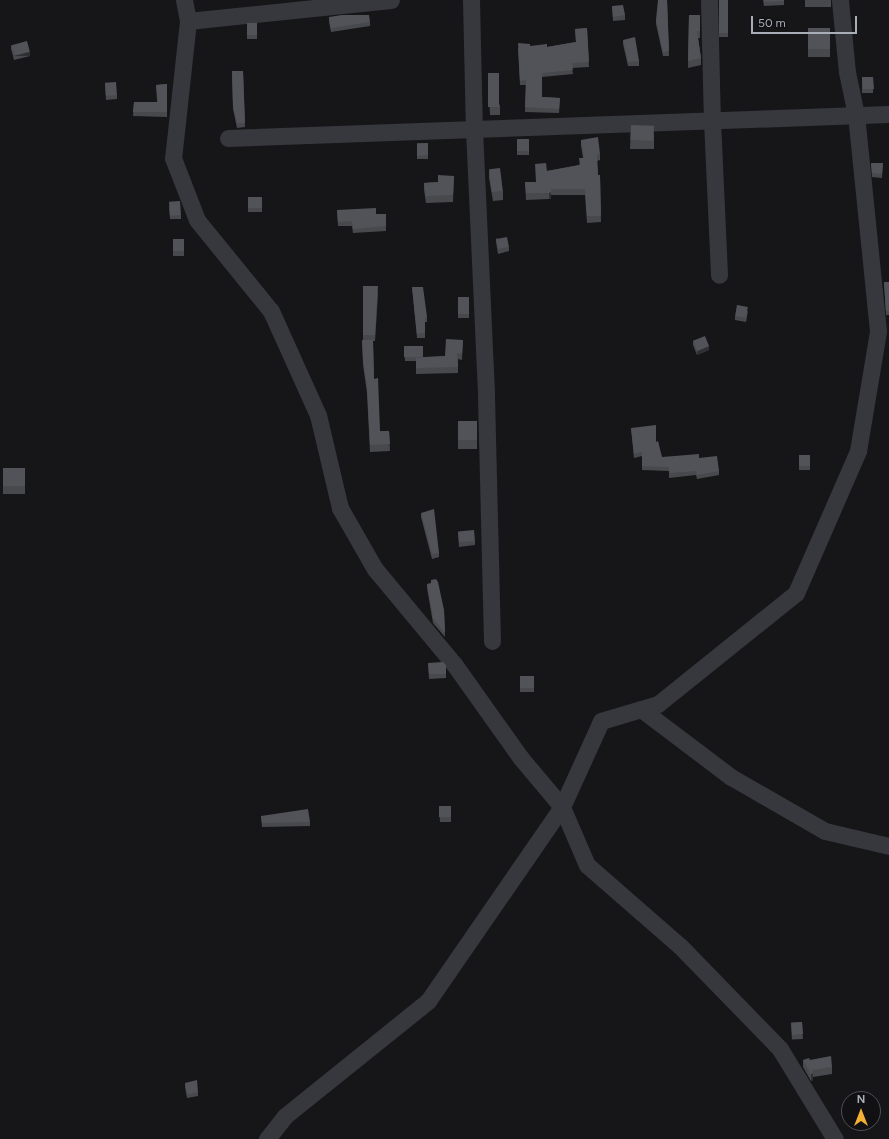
<!DOCTYPE html>
<html>
<head>
<meta charset="utf-8">
<style>
  body { margin:0 }
  #map { position:relative; width:889px; height:1139px; overflow:hidden; background:#161618; font-family:Figtree,sans-serif }
  div>[style] { position:absolute }
  [style*='--x'] { left:calc(var(--x)*1px); top:calc(var(--y)*1px); width:calc(var(--w)*1px); rotate:calc(var(--a)*1deg) }
  .minor>* { height:17px; margin:-8.5px; padding:0 8.5px; transform-origin:8.5px; border-radius:8.5px; background:#37383d }
  .wall>* { inset:0; background:#47494d; transform-origin:0 0 }
  .shaded-wall>* { inset:0; background:#2f3033; transform-origin:0 0 }
  .building>* { inset:0; background:#525359; transform-origin:0 0 }
  span { translate:-50% -50%; white-space:nowrap; text-align:center; line-height:1.15; -webkit-text-stroke:4px #111113; paint-order:stroke }
  .north { position:absolute; left:841px; top:1091px; width:40px; height:40px; box-sizing:border-box; background:#111113; border:1px solid #4d4f55; border-radius:50%; rotate:0deg; font-size:11px; font-weight:700; line-height:16px; text-align:center; color:#a8adb8 }
  .north::after { content:''; display:block; margin:auto; width:14px; height:18px; background:#f2b134; clip-path:polygon(50% 0,100% 100%,50% 72%,0 100%) }
  .scale { position:absolute; left:751px; top:16px; width:106px; height:18px; box-sizing:border-box; border:2px solid #a8adb8; border-top:0; padding-left:5px; font-size:12px; line-height:14px; white-space:nowrap; color:#a8adb8; -webkit-text-stroke:3px #111113; paint-order:stroke }
</style>
</head>
<body>
<div id="map">
  <div class="minor">
    <div style="--x:184;--y:0;--w:21;--a:79"></div>
    <div style="--x:188;--y:21;--w:138;--a:96.2"></div>
    <div style="--x:173;--y:158;--w:66;--a:68.8"></div>
    <div style="--x:197;--y:220;--w:117;--a:50.9"></div>
    <div style="--x:271;--y:311;--w:114;--a:65.7"></div>
    <div style="--x:318;--y:415;--w:96;--a:76.7"></div>
    <div style="--x:340;--y:508;--w:70;--a:60.2"></div>
    <div style="--x:375;--y:569;--w:124;--a:50.3"></div>
    <div style="--x:454;--y:664;--w:114;--a:54.6"></div>
    <div style="--x:520;--y:757;--w:65;--a:50"></div>
    <div style="--x:562;--y:807;--w:63;--a:66.7"></div>
    <div style="--x:587;--y:865;--w:123;--a:41.1"></div>
    <div style="--x:680;--y:946;--w:144;--a:45.8"></div>
    <div style="--x:780;--y:1049;--w:105;--a:58.6"></div>
    <div style="--x:471;--y:0;--w:129;--a:88.7"></div>
    <div style="--x:474;--y:129;--w:267;--a:87.4"></div>
    <div style="--x:486;--y:396;--w:245;--a:88.6"></div>
    <div style="--x:709;--y:0;--w:120;--a:88.6"></div>
    <div style="--x:712;--y:120;--w:155;--a:87.4"></div>
    <div style="--x:188;--y:21;--w:204;--a:-5.9"></div>
    <div style="--x:228;--y:138;--w:661;--a:-2.08"></div>
    <div style="--x:641;--y:709;--w:113;--a:37.1"></div>
    <div style="--x:731;--y:777;--w:108;--a:29.9"></div>
    <div style="--x:825;--y:831;--w:66;--a:13.2"></div>
    <div style="--x:267;--y:1139;--w:29;--a:-52"></div>
    <div style="--x:285;--y:1116;--w:184;--a:-38.8"></div>
    <div style="--x:428;--y:1001;--w:236;--a:-55.4"></div>
    <div style="--x:562;--y:807;--w:94;--a:-65.6"></div>
    <div style="--x:601;--y:721;--w:59;--a:-16.6"></div>
    <div style="--x:658;--y:704;--w:177;--a:-38.8"></div>
    <div style="--x:796;--y:593;--w:155;--a:-66.4"></div>
    <div style="--x:858;--y:451;--w:122;--a:-80.5"></div>
    <div style="--x:878;--y:331;--w:217;--a:-95.8"></div>
    <div style="--x:856;--y:115;--w:44;--a:-101.8"></div>
    <div style="--x:847;--y:72;--w:72;--a:-95.6"></div>
  </div>
  <div class="wall">
    <div style="clip-path:polygon(667px 0,669px 56px,663px 56px,656px 24px,656px 20px)"></div>
    <div style="left:719px;top:0;width:9px;height:37px"></div>
    <div style="clip-path:polygon(763px 0,784px 0,784px 5px,764px 6px)"></div>
    <div style="left:805px;top:0;width:26px;height:7px"></div>
    <div style="clip-path:polygon(612px 6px,625px 15px,625px 20px,613px 21px)"></div>
    <div style="clip-path:polygon(689px 15px,700px 15px,700px 38px,698px 38px,701px 58px,701px 65px,688px 68px)"></div>
    <div style="clip-path:polygon(329px 17px,370px 22px,370px 26px,331px 32px,329px 22px)"></div>
    <div style="left:247px;top:23px;width:10px;height:16px"></div>
    <div style="clip-path:polygon(587px 28px,589px 67px,572px 68px,573px 74px,542px 77px,542px 97px,560px 98px,559px 113px,525px 112px,526px 85px,520px 85px,518px 48px,530px 46px,547px 47px,576px 42px,575px 29px)"></div>
    <div style="left:808px;top:28px;width:22px;height:29px"></div>
    <div style="clip-path:polygon(623px 40px,639px 61px,639px 66px,628px 66px,623px 44px)"></div>
    <div style="clip-path:polygon(11px 45px,30px 56px,14px 60px,11px 49px)"></div>
    <div style="clip-path:polygon(232px 71px,243px 71px,245px 127px,237px 128px,233px 109px)"></div>
    <div style="clip-path:polygon(488px 73px,500px 106px,500px 115px,490px 115px)"></div>
    <div style="left:862px;top:77px;width:11px;height:16px"></div>
    <div style="clip-path:polygon(105px 83px,117px 95px,117px 99px,106px 100px)"></div>
    <div style="clip-path:polygon(167px 84px,167px 117px,133px 116px,134px 102px,157px 102px,156px 85px)"></div>
    <div style="clip-path:polygon(631px 125px,654px 134px,654px 149px,630px 149px)"></div>
    <div style="left:517px;top:139px;width:12px;height:16px"></div>
    <div style="clip-path:polygon(581px 140px,600px 154px,600px 160px,597px 161px,598px 175px,600px 175px,601px 222px,587px 223px,585px 195px,551px 195px,551px 199px,549px 199px,526px 200px,525px 182px,536px 182px,547px 171px,579px 165px,583px 158px,581px 146px)"></div>
    <div style="left:428px;top:143px;width:16px;height:11px;rotate:90deg"></div>
    <div style="clip-path:polygon(871px 163px,883px 163px,882px 178px,872px 177px)"></div>
    <div style="clip-path:polygon(489px 170px,503px 191px,503px 200px,493px 201px,489px 178px)"></div>
    <div style="clip-path:polygon(454px 176px,453px 202px,426px 203px,424px 190px,424px 183px,438px 182px)"></div>
    <div style="left:262px;top:197px;width:15px;height:14px;rotate:90deg"></div>
    <div style="clip-path:polygon(169px 206px,181px 215px,181px 219px,170px 219px)"></div>
    <div style="clip-path:polygon(337px 210px,376px 214px,386px 214px,386px 231px,353px 233px,352px 226px,338px 226px)"></div>
    <div style="clip-path:polygon(496px 238px,509px 247px,509px 251px,498px 254px,496px 242px)"></div>
    <div style="left:173px;top:239px;width:11px;height:17px"></div>
    <div style="clip-path:polygon(884px 282px,889px 282px,889px 315px,886px 315px)"></div>
    <div style="clip-path:polygon(363px 286px,378px 293px,375px 341px,373px 341px,374px 379px,380px 431px,389px 431px,390px 451px,370px 452px,367px 393px,363px 365px,362px 340px,363px 340px)"></div>
    <div style="clip-path:polygon(412px 287px,427px 317px,427px 322px,425px 322px,425px 338px,417px 338px)"></div>
    <div style="left:458px;top:297px;width:11px;height:21px"></div>
    <div style="clip-path:polygon(748px 311px,746px 322px,735px 320px,735px 316px)"></div>
    <div style="clip-path:polygon(463px 340px,462px 360px,458px 359px,458px 373px,416px 374px,416px 361px,405px 361px,404px 346px,423px 346px,423px 357px,445px 356px)"></div>
    <div style="clip-path:polygon(693px 341px,709px 350px,697px 355px,693px 345px)"></div>
    <div style="left:477px;top:421px;width:28px;height:19px;rotate:90deg"></div>
    <div style="clip-path:polygon(631px 428px,656px 442px,662px 457px,699px 458px,719px 471px,719px 475px,697px 479px,696px 475px,669px 478px,669px 471px,642px 470px,642px 456px,634px 458px)"></div>
    <div style="left:799px;top:455px;width:11px;height:15px"></div>
    <div style="left:3px;top:468px;width:22px;height:26px"></div>
    <div style="clip-path:polygon(421px 513px,439px 553px,439px 557px,432px 559px,421px 517px)"></div>
    <div style="clip-path:polygon(458px 532px,475px 541px,475px 545px,459px 547px)"></div>
    <div style="clip-path:polygon(427px 584px,444px 610px,445px 637px,433px 623px,427px 588px)"></div>
    <div style="clip-path:polygon(428px 663px,446px 665px,446px 678px,429px 679px)"></div>
    <div style="left:520px;top:676px;width:14px;height:16px"></div>
    <div style="clip-path:polygon(451px 806px,451px 822px,440px 822px,439px 807px)"></div>
    <div style="clip-path:polygon(261px 816px,310px 822px,310px 826px,262px 827px)"></div>
    <div style="left:802px;top:1022px;width:17px;height:11px;rotate:87deg"></div>
    <div style="clip-path:polygon(803px 1060px,810px 1060px,832px 1067px,832px 1074px,813px 1077px,813px 1080px,811px 1081px,803px 1067px)"></div>
    <div style="clip-path:polygon(185px 1083px,198px 1092px,198px 1096px,187px 1098px,185px 1087px)"></div>
  </div>
  <div class="shaded-wall">
    <div style="left:30px;top:52px;width:4px;height:16px;rotate:90deg"></div>
    <div style="clip-path:polygon(551px 192px,551px 199px,549px 199px,549px 193px)"></div>
    <div style="clip-path:polygon(378px 286px,378px 293px,375px 341px,375px 335px)"></div>
    <div style="clip-path:polygon(709px 346px,709px 350px,697px 355px,697px 351px)"></div>
    <div style="clip-path:polygon(813px 1073px,813px 1080px,811px 1081px,811px 1074px)"></div>
  </div>
  <div class="building">
    <div style="clip-path:polygon(658px 0,667px 0,669px 51px,663px 52px,656px 20px)"></div>
    <div style="left:719px;top:0;width:9px;height:33px"></div>
    <div style="clip-path:polygon(764px 0,784px 0,784px 1px,764px 2px)"></div>
    <div style="clip-path:polygon(623px 5px,625px 15px,613px 17px,612px 6px)"></div>
    <div style="clip-path:polygon(342px 15px,369px 15px,370px 22px,331px 28px,329px 17px)"></div>
    <div style="clip-path:polygon(689px 15px,700px 15px,700px 31px,697px 31px,701px 58px,688px 61px)"></div>
    <div style="left:247px;top:23px;width:10px;height:12px"></div>
    <div style="clip-path:polygon(587px 28px,589px 62px,572px 63px,573px 70px,542px 73px,542px 97px,560px 98px,559px 109px,525px 107px,526px 80px,520px 81px,518px 43px,530px 44px,530px 46px,547px 44px,547px 47px,576px 42px,575px 29px)"></div>
    <div style="left:808px;top:28px;width:22px;height:21px"></div>
    <div style="clip-path:polygon(635px 37px,639px 61px,628px 62px,623px 40px)"></div>
    <div style="left:27px;top:41px;width:11px;height:16px;rotate:75deg"></div>
    <div style="clip-path:polygon(232px 71px,243px 71px,245px 123px,237px 123px,233px 105px)"></div>
    <div style="left:488px;top:73px;width:11px;height:34px"></div>
    <div style="clip-path:polygon(862px 77px,873px 77px,874px 89px,863px 89px)"></div>
    <div style="left:116px;top:82px;width:13px;height:11px;rotate:86deg"></div>
    <div style="clip-path:polygon(167px 84px,167px 112px,133px 112px,134px 102px,158px 102px,156px 85px)"></div>
    <div style="left:631px;top:125px;width:23px;height:15px;rotate:2deg"></div>
    <div style="clip-path:polygon(598px 137px,600px 154px,597px 154px,598px 175px,600px 175px,601px 216px,587px 216px,585px 189px,551px 189px,551px 192px,549px 193px,526px 193px,525px 182px,536px 182px,535px 164px,546px 163px,547px 171px,580px 165px,579px 158px,584px 158px,581px 140px)"></div>
    <div style="left:517px;top:139px;width:12px;height:12px"></div>
    <div style="clip-path:polygon(428px 143px,428px 155px,417px 156px,417px 144px)"></div>
    <div style="clip-path:polygon(871px 163px,883px 163px,882px 174px,872px 173px)"></div>
    <div style="left:500px;top:168px;width:23px;height:11px;rotate:83deg"></div>
    <div style="clip-path:polygon(438px 175px,454px 176px,453px 195px,426px 196px,424px 183px,438px 182px)"></div>
    <div style="left:262px;top:197px;width:11px;height:14px;rotate:90deg"></div>
    <div style="left:180px;top:201px;width:14px;height:11px;rotate:86deg"></div>
    <div style="clip-path:polygon(376px 208px,376px 214px,386px 214px,386px 226px,353px 229px,352px 221px,338px 222px,337px 210px)"></div>
    <div style="left:507px;top:237px;width:10px;height:11px;rotate:79deg"></div>
    <div style="left:173px;top:239px;width:11px;height:12px"></div>
    <div style="clip-path:polygon(884px 282px,889px 282px,889px 311px,886px 311px)"></div>
    <div style="clip-path:polygon(363px 286px,378px 286px,375px 335px,363px 335px)"></div>
    <div style="clip-path:polygon(412px 287px,423px 287px,427px 317px,425px 317px,425px 333px,417px 334px)"></div>
    <div style="left:458px;top:297px;width:11px;height:17px"></div>
    <div style="left:737px;top:305px;width:11px;height:11px;rotate:10deg"></div>
    <div style="left:705px;top:336px;width:11px;height:13px;rotate:68deg"></div>
    <div style="clip-path:polygon(446px 339px,463px 340px,462px 354px,457px 353px,458px 367px,416px 368px,416px 358px,445px 356px)"></div>
    <div style="clip-path:polygon(362px 340px,373px 340px,374px 379px,378px 378px,380px 431px,389px 431px,390px 444px,370px 445px,367px 387px,363px 358px)"></div>
    <div style="left:404px;top:346px;width:19px;height:11px"></div>
    <div style="left:477px;top:421px;width:19px;height:19px;rotate:90deg"></div>
    <div style="clip-path:polygon(656px 425px,656px 442px,658px 441px,662px 457px,699px 454px,699px 458px,717px 456px,719px 471px,697px 475px,696px 471px,669px 473px,669px 467px,642px 466px,642px 452px,634px 454px,631px 428px)"></div>
    <div style="left:799px;top:455px;width:11px;height:11px"></div>
    <div style="left:3px;top:468px;width:22px;height:18px"></div>
    <div style="clip-path:polygon(434px 509px,439px 553px,432px 554px,421px 513px)"></div>
    <div style="left:474px;top:530px;width:11px;height:16px;rotate:85deg"></div>
    <div style="clip-path:polygon(436px 579px,438px 582px,444px 610px,445px 633px,433px 618px,427px 584px,431px 583px,431px 580px)"></div>
    <div style="clip-path:polygon(443px 662px,446px 665px,446px 674px,429px 674px,428px 663px)"></div>
    <div style="left:520px;top:676px;width:14px;height:12px"></div>
    <div style="left:451px;top:806px;width:11px;height:12px;rotate:90deg"></div>
    <div style="clip-path:polygon(308px 809px,310px 822px,262px 823px,261px 816px)"></div>
    <div style="left:802px;top:1022px;width:12px;height:11px;rotate:85deg"></div>
    <div style="clip-path:polygon(831px 1056px,832px 1067px,812px 1070px,813px 1073px,811px 1074px,803px 1060px,809px 1058px,810px 1060px)"></div>
    <div style="clip-path:polygon(197px 1080px,198px 1092px,187px 1094px,185px 1083px)"></div>
  </div>
  <div class="north">N</div>
  <div class="scale">50 m</div>
</div>
</body>
</html>
